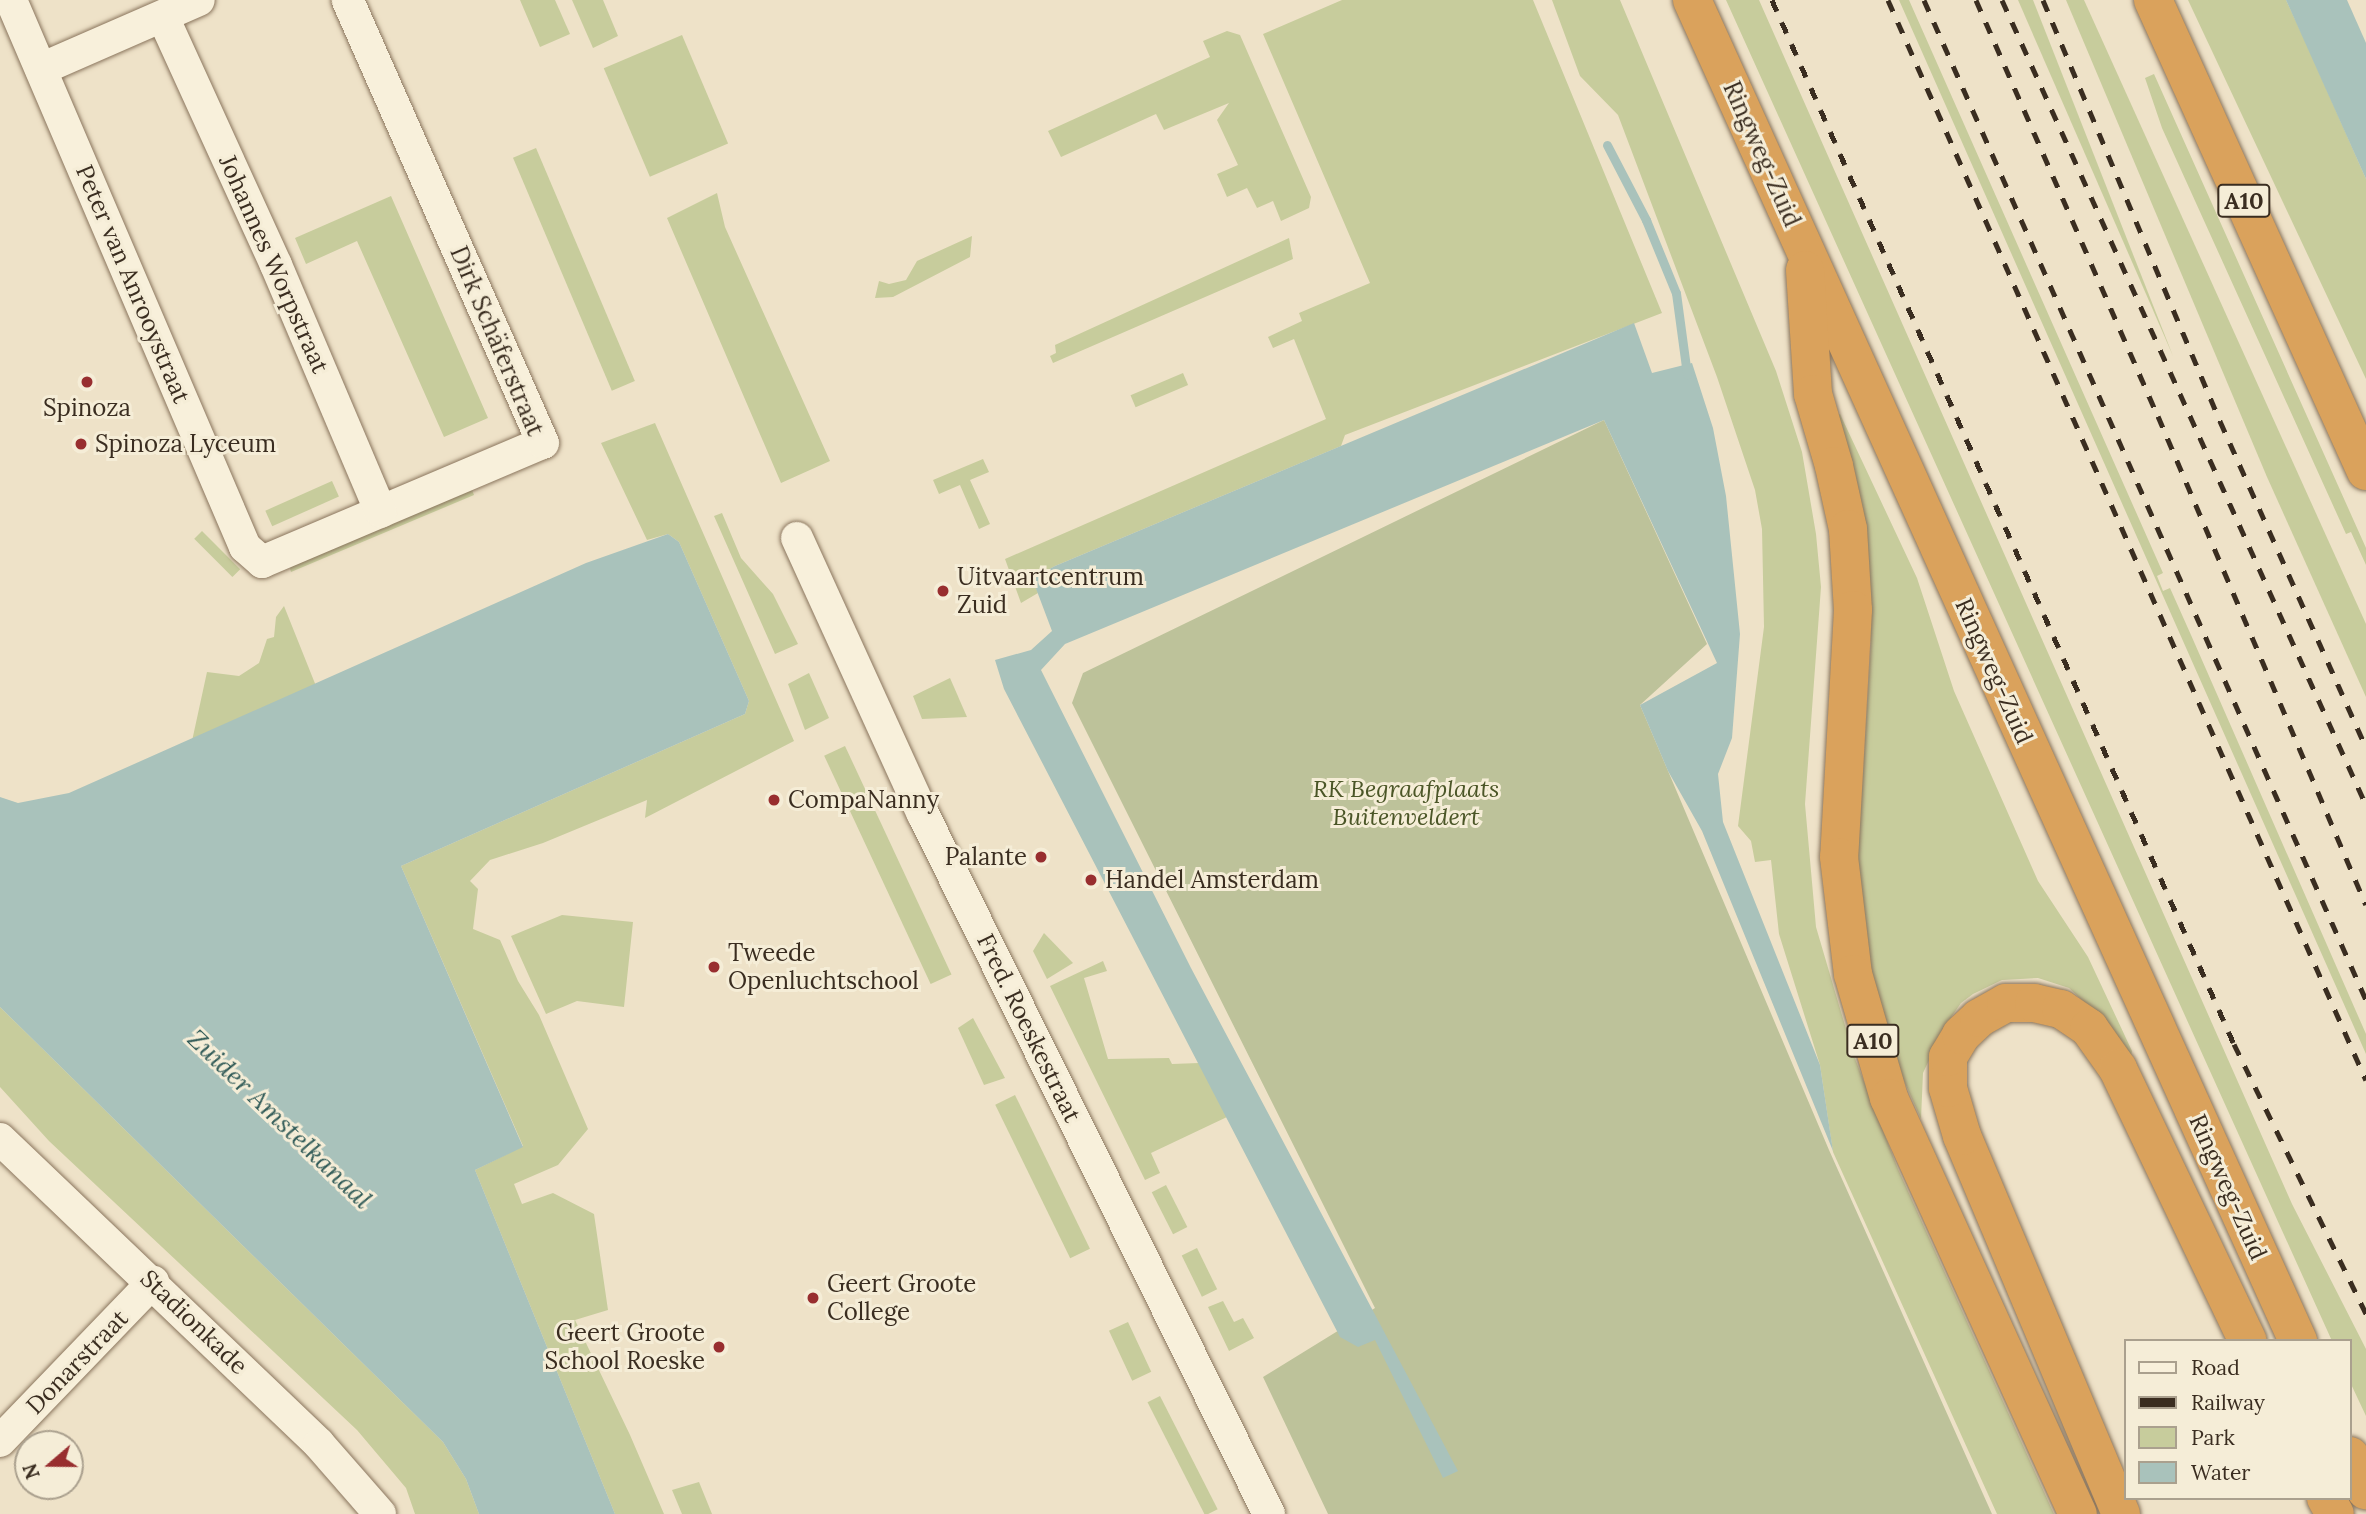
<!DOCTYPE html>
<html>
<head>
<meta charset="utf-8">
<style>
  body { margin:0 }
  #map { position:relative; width:2366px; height:1514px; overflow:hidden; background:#eee2c8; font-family:Lora,serif }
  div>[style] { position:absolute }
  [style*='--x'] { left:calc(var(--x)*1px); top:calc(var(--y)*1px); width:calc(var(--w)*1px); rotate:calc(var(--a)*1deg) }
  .green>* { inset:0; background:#c7cc9c; transform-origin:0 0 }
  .cemetery>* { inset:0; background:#bdc29a }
  .water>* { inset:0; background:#a9c2bb }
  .stream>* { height:9px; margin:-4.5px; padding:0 4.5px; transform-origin:4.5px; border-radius:4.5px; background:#a9c2bb }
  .roads { filter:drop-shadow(0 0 2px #8a755d) drop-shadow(0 0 2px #8a755d) }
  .minor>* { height:32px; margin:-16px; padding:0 16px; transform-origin:16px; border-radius:16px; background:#f8f0db }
  .motorway>* { height:38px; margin:-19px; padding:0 19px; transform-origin:19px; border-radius:19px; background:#daa25c }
  .rail>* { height:5px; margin-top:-2.5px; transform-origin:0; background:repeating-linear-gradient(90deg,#3a2d20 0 12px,transparent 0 24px) }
  .dots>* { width:19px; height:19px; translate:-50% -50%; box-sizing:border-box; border:4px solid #f5edd7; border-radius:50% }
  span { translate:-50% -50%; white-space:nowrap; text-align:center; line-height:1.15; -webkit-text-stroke:6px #f5edd7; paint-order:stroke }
  .shield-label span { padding:2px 5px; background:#f5edd7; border:2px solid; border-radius:5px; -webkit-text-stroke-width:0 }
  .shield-label { font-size:23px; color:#3a2d20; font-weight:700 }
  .street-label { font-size:24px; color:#3a2d20 }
  .poi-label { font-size:24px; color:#3a2d20 }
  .left { translate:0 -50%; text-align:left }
  .right { translate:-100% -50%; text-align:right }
  .park-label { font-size:24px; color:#4b5627; font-style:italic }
  .water-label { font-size:26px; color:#305a57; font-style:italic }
  .legend { position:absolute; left:2124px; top:1339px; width:228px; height:161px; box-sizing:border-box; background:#f5edd7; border:2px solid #aaa08e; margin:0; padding:9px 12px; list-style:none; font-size:21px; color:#3a2d20 }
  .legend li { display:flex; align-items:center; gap:14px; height:35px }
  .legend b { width:35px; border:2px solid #aaa08e }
  .north { position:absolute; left:14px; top:1430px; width:70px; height:70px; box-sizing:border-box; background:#f5edd7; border:2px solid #aaa08e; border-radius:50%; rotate:250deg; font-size:19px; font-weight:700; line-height:28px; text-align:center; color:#3a2d20 }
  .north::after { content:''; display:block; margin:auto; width:24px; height:32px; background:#982e2f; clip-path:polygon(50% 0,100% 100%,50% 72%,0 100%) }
</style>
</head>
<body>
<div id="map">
  <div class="green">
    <div style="clip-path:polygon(520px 0,555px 0,570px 34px,540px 47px)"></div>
    <div style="clip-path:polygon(572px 0,603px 0,618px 36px,593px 48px)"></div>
    <div style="clip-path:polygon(1342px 0,1533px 0,1662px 313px,1345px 435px,1341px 446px,1055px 566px,1033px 578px,1038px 593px,1021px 603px,1005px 559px,1326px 419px,1294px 339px,1273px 348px,1268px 337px,1302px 321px,1299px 313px,1370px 283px,1263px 34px)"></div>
    <div style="clip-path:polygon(1552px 0,1620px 0,1776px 371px,1802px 452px,1816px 534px,1821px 587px,1805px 804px,1816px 927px,1854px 1056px,1898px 1169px,2054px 1514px,1997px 1514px,1833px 1152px,1820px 1065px,1779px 934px,1771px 860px,1755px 862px,1751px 841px,1738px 826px,1764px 627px,1762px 529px,1755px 490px,1717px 377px,1618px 115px,1580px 76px)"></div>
    <div style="clip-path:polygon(1726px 0,1759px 0,2292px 1204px,2366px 1349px,2366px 1416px,2350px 1382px,2350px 1341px,2332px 1341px)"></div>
    <div style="clip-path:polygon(1899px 0,1909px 0,2163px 573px,2157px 576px,2163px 591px,2170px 588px,2191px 635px,2366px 1034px,2366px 1054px)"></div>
    <div style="clip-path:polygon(2018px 0,2033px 0,2173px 356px)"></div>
    <div style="clip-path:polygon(2066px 0,2084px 0,2366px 624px,2366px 697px,2267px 477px)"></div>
    <div style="clip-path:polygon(2188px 0,2286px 0,2307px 45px,2366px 179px,2366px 379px)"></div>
    <div style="clip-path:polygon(1227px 31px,1240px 35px,1311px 197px,1309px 208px,1281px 221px,1273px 201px,1257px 208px,1247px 188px,1227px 197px,1217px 174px,1238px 165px,1217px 120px,1229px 103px,1164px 130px,1156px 114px,1061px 157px,1048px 131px,1210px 57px,1203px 41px)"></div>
    <div style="left:682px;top:35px;width:118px;height:85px;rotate:67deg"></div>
    <div style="clip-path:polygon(2154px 74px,2366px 548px,2366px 565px,2351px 532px,2346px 534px,2162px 128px,2145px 78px)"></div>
    <div style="left:536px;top:148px;width:253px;height:25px;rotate:67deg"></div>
    <div style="clip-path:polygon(717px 193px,725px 227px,830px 461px,781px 483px,667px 218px)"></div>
    <div style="clip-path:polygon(391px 196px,488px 418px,444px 437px,357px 241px,306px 264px,295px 238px)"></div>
    <div style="clip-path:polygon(972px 236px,970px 257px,893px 297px,875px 298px,879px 281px,889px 284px,906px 280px,917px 261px)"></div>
    <div style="clip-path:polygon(1289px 238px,1293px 259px,1053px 363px,1050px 356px,1056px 353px,1055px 345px)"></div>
    <div style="left:1183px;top:373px;width:13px;height:57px;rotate:67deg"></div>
    <div style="clip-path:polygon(1840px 414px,1917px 578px,1954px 691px,2038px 881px,2088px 957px,2132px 1051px,2131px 1055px,2096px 1013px,2069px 988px,2038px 978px,2002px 980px,1973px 994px,1961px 1003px,1945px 1026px,1923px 1073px,1921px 1119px,1892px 1054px,1861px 948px,1857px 870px,1871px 644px,1870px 596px,1837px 415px)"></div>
    <div style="clip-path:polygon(655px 423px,794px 741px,645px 818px,647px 800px,543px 843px,490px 860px,470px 881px,478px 889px,473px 929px,500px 940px,518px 981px,539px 1015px,588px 1129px,558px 1165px,514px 1184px,522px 1204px,553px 1193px,594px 1214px,608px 1310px,575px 1320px,630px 1435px,664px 1514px,615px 1514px,475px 1170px,523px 1146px,401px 866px,745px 714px,749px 701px,679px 542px,668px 534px,647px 540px,601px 443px)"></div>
    <div style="clip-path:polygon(983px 459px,989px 472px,970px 480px,990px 524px,979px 529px,960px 485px,939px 494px,933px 480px)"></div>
    <div style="left:332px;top:481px;width:17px;height:73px;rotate:66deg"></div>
    <div style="clip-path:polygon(470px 485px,474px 495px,291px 572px,289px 565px)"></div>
    <div style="clip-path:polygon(722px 513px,741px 558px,773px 594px,798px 644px,775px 654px,714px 516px)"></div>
    <div style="left:202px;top:531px;width:54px;height:11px;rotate:45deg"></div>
    <div style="clip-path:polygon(284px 606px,316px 686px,192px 741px,207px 672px,239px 676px,259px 663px,267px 639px,274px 637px,276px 617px)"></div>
    <div style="clip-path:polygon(809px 673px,829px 718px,805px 730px,788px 684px)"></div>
    <div style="clip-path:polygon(950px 678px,967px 717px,922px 719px,913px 696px)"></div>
    <div style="left:845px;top:746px;width:252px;height:23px;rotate:65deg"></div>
    <div style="clip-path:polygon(562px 915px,633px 922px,624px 1007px,577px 1001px,546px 1014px,511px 936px)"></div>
    <div style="clip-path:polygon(1044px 933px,1073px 963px,1047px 979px,1033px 951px)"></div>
    <div style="clip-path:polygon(1103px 961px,1107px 971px,1084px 978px,1108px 1059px,1169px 1058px,1172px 1064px,1199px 1063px,1227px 1117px,1151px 1153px,1160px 1173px,1145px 1180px,1050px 986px)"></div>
    <div style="clip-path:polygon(0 1007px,443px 1442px,466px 1479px,479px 1514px,415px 1514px,406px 1488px,357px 1430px,49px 1141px,0 1087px)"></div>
    <div style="clip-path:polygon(973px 1018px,1005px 1078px,984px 1085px,958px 1028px)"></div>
    <div style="left:1015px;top:1095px;width:171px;height:22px;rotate:64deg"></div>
    <div style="left:1166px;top:1185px;width:47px;height:16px;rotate:63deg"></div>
    <div style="left:1197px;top:1248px;width:46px;height:17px;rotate:64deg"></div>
    <div style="clip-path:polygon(1223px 1301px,1234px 1322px,1243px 1318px,1254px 1338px,1229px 1351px,1208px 1307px)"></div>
    <div style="left:1128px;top:1322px;width:55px;height:21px;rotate:65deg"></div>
    <div style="left:1160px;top:1396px;width:127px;height:14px;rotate:63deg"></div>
    <div style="clip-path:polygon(699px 1482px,712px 1514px,682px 1514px,672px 1490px)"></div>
  </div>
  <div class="cemetery">
    <div style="clip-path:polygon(1604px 420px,1707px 644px,1640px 705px,1829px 1150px,1992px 1514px,1328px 1514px,1263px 1377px,1375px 1308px,1072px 703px,1083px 673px)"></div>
  </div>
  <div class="water">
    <div style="clip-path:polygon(2286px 0,2347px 0,2366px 43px,2366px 179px)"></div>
    <div style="clip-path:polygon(1634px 323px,1652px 373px,1692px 363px,1713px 428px,1726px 496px,1740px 634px,1732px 738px,1718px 774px,1723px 822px,1820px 1065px,1833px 1151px,1702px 831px,1668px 771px,1640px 705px,1717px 663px,1604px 420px,1065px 644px,1041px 670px,1191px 968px,1458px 1471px,1443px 1478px,1375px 1340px,1358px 1347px,1340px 1337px,1004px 689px,995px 660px,1031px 650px,1052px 631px,1032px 578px,1055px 566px)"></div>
    <div style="clip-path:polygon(668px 534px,679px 542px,749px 701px,745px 714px,401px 866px,523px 1147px,475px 1170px,615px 1514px,479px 1514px,466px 1479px,443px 1442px,0 1007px,0 797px,18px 803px,69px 793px,586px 563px)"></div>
  </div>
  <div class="stream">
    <div style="--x:1607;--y:145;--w:85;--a:62.5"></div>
    <div style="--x:1646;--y:220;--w:79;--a:67.7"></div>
    <div style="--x:1676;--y:293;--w:82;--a:82.3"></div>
  </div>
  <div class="roads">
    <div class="minor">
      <div style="--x:11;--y:0;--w:595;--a:66.84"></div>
      <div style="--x:245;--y:547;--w:23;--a:41"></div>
      <div style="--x:262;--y:562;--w:305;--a:-23"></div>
      <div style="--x:543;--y:443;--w:484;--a:-113.8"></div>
      <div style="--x:163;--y:17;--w:273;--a:65.5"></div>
      <div style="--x:276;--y:265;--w:268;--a:67"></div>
      <div style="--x:41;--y:69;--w:172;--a:-23.6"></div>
      <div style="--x:797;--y:538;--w:303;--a:65.5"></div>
      <div style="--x:923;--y:814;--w:781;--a:63.7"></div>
      <div style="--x:0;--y:1139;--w:441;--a:43.7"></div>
      <div style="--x:319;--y:1444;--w:93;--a:48.9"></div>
      <div style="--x:0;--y:1441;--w:221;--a:-46.1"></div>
    </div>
    <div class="motorway">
      <div style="--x:1692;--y:0;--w:1472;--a:65.68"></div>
      <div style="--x:2153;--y:0;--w:517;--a:65.67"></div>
      <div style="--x:1805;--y:270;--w:124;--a:86.3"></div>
      <div style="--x:1813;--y:394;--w:75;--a:73.7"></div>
      <div style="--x:1834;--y:466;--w:65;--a:77.5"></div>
      <div style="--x:1848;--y:529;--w:81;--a:86.5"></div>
      <div style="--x:1853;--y:610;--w:247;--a:93.2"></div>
      <div style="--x:1839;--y:857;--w:118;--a:83.2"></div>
      <div style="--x:1853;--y:974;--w:129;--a:73.8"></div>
      <div style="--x:1889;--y:1098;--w:457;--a:65.6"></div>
      <div style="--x:2350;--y:1456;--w:38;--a:65"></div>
      <div style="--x:2326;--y:1498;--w:18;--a:61"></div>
      <div style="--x:2121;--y:1514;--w:410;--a:-112.8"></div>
      <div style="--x:1962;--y:1136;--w:50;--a:-106.3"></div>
      <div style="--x:1948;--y:1088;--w:31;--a:-90"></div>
      <div style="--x:1948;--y:1057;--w:26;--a:-59"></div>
      <div style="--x:1961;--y:1035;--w:25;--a:-43"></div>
      <div style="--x:1979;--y:1018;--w:31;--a:-29"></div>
      <div style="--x:2006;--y:1003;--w:28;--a:0"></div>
      <div style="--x:2034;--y:1003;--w:28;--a:13"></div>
      <div style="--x:2061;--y:1009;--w:34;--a:34"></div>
      <div style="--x:2089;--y:1028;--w:50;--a:54.7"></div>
      <div style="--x:2118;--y:1069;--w:301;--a:64.5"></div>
    </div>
  </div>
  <div class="rail">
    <div style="--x:1772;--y:0;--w:1142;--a:66.13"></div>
    <div style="--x:2234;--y:1044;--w:301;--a:63.9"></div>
    <div style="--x:1888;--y:0;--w:1181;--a:66.13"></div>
    <div style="--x:1924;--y:0;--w:1093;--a:66.15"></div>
    <div style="--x:1976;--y:0;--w:454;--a:66.4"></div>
    <div style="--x:2158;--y:416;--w:531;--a:66.96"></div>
    <div style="--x:2002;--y:0;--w:883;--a:65.67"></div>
    <div style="--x:2043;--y:0;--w:457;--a:67.2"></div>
    <div style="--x:2220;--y:421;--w:357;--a:65.9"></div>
  </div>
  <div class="dots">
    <div style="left:87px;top:382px;background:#982e2f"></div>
    <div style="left:81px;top:444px;background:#982e2f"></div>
    <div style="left:943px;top:591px;background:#982e2f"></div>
    <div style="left:774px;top:800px;background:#982e2f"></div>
    <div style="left:1041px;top:857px;background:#982e2f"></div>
    <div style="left:1091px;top:880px;background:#982e2f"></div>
    <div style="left:714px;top:967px;background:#982e2f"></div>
    <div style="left:813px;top:1298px;background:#982e2f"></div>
    <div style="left:719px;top:1347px;background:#982e2f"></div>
  </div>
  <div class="shield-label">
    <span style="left:2244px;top:201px">A10</span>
    <span style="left:1873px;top:1041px">A10</span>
  </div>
  <div class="street-label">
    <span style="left:1762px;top:154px;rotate:66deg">Ringweg-Zuid</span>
    <span style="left:274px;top:264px;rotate:66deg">Johannes Worpstraat</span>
    <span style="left:133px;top:284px;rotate:67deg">Peter van Anrooystraat</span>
    <span style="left:497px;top:341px;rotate:67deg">Dirk Schäferstraat</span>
    <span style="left:1994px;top:671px;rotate:66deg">Ringweg-Zuid</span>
    <span style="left:1029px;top:1028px;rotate:64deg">Fred. Roeskestraat</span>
    <span style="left:2228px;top:1187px;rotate:66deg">Ringweg-Zuid</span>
    <span style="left:194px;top:1322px;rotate:44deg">Stadionkade</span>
    <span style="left:77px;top:1362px;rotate:-46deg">Donarstraat</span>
  </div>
  <div class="poi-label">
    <span style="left:87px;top:408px">Spinoza</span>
    <span class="left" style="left:95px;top:444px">Spinoza Lyceum</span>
    <span class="left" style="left:957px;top:591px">Uitvaartcentrum<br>Zuid</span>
    <span class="left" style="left:788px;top:800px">CompaNanny</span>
    <span class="right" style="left:1027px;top:857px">Palante</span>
    <span class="left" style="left:1105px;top:880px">Handel Amsterdam</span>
    <span class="left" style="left:728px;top:967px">Tweede<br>Openluchtschool</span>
    <span class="left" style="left:827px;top:1298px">Geert Groote<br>College</span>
    <span class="right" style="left:705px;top:1347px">Geert Groote<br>School Roeske</span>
  </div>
  <div class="park-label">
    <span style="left:1406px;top:803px">RK Begraafplaats<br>Buitenveldert</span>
  </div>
  <div class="water-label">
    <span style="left:280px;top:1119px;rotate:44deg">Zuider Amstelkanaal</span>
  </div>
  <ul class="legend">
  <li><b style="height:9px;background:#f8f0db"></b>Road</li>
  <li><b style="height:9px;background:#3a2d20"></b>Railway</li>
  <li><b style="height:19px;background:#c7cc9c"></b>Park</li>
  <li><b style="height:19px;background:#a9c2bb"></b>Water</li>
  </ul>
  <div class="north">N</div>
</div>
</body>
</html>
